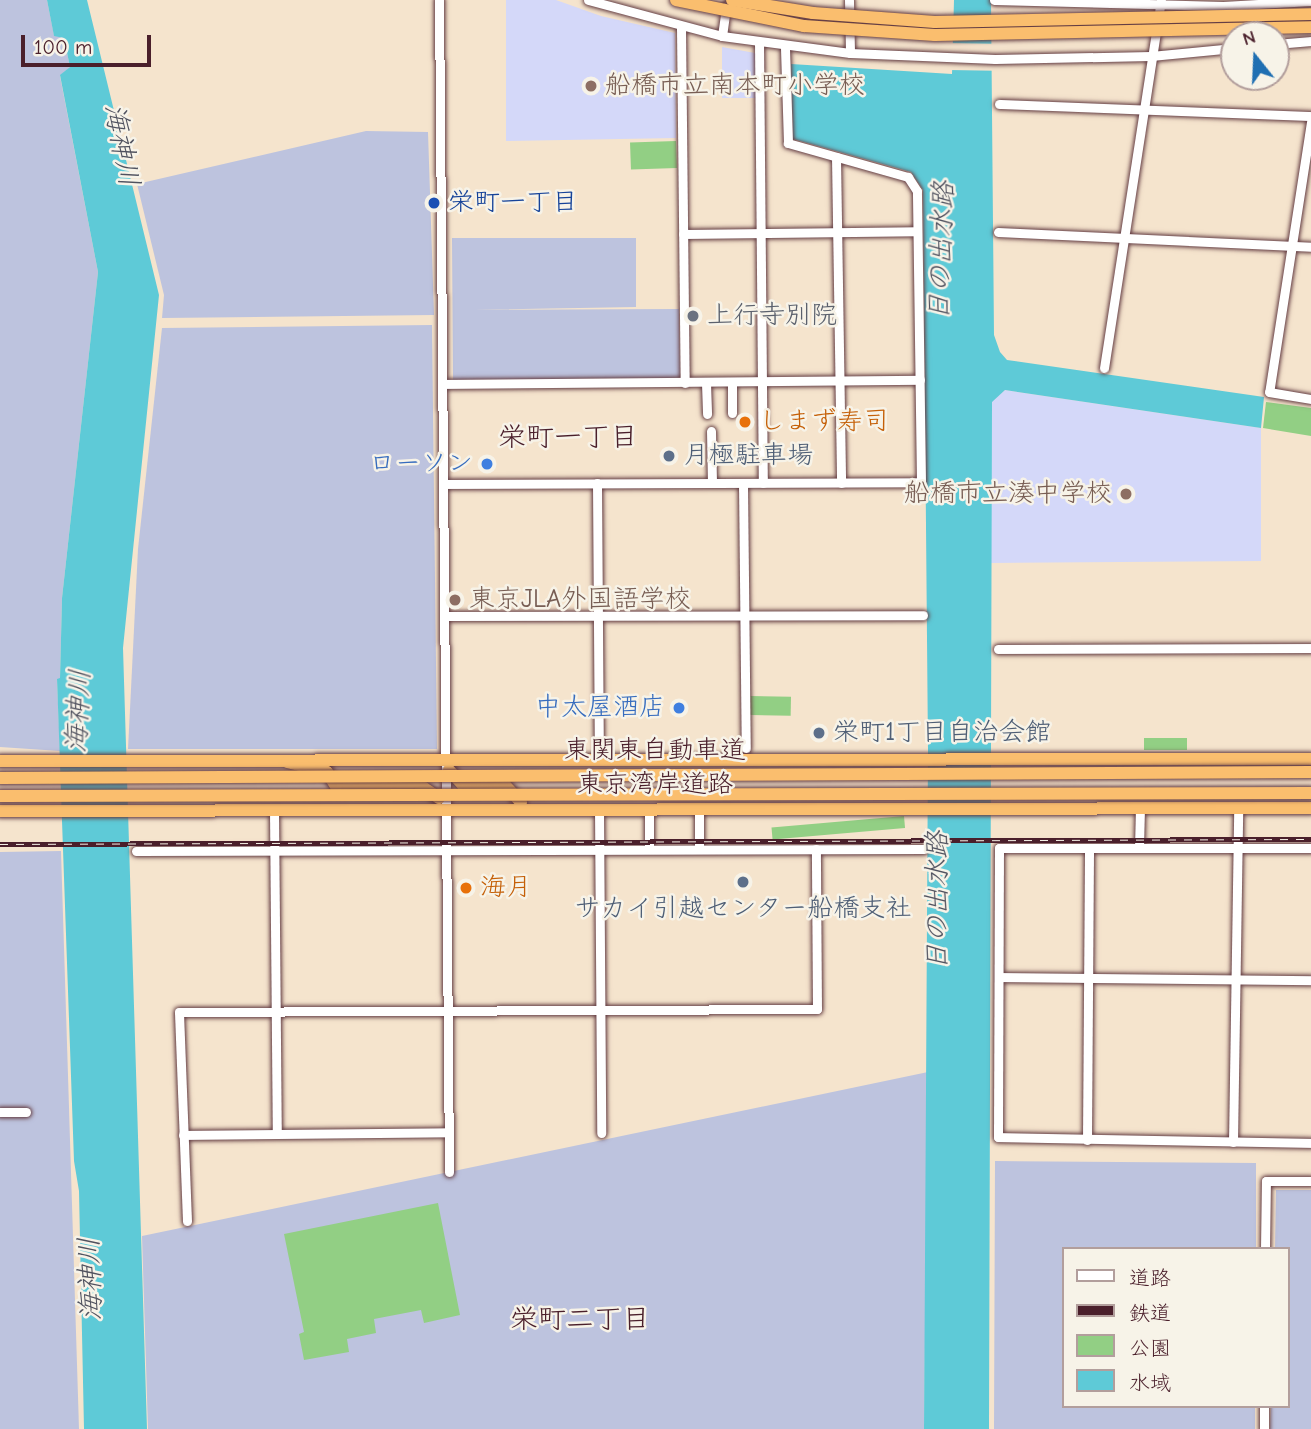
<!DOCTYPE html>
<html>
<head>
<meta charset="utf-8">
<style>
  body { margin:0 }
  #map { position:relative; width:1311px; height:1429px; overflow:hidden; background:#f5e4cd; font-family:"Comic Neue","Klee One",sans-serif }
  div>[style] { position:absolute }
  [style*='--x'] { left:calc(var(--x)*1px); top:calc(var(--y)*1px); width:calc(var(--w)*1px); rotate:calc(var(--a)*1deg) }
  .built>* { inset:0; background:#d4d8f9 }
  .industrial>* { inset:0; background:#bdc3de }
  .green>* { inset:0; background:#92cf84; transform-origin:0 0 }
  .water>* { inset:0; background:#5ecad7 }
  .pier>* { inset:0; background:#f5e4cd; transform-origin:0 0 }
  .roads { filter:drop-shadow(0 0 2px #643d43) drop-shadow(0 0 2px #643d43) }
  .minor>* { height:9px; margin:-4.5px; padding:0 4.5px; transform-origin:4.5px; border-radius:4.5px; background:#fff }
  .highway>* { height:12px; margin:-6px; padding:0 6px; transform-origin:6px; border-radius:6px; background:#fabe6e }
  .rail>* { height:5px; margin-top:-2.5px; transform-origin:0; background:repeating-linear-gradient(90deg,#f7f3e8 0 8px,#4a1f2b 0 16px); box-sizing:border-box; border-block:2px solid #4a1f2b }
  .bridges { filter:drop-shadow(0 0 2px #643d43) drop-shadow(0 0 2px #643d43) }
  .highway-bridge>* { height:12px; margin:-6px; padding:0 6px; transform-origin:6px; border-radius:6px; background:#fabe6e }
  .dots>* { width:19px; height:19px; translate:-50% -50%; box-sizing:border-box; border:4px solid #f7f3e8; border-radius:50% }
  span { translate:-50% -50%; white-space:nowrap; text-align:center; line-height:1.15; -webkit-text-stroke:5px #f7f3e8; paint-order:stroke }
  .education-label { font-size:26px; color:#785e54 }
  .left { translate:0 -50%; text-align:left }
  .right { translate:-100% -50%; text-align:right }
  .transit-label { font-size:26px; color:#164399 }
  .worship-label { font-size:26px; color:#5b616d }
  .food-label { font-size:26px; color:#c56008 }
  .service-label { font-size:26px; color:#4e5e75 }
  .shop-label { font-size:26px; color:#366cbe }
  .street-label { font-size:26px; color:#4a1f2b }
  .water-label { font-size:28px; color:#50525f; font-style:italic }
  .neighbourhood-label { font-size:28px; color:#4a1f2b }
  .legend { position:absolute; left:1062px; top:1247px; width:228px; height:161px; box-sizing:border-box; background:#f7f3e8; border:2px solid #b29e9c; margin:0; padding:9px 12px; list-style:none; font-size:21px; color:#4a1f2b }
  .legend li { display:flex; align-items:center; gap:14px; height:35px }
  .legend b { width:35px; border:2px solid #b29e9c }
  .north { position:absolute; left:1220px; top:21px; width:70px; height:70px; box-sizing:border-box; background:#f7f3e8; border:2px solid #b29e9c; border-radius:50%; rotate:342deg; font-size:19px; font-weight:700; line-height:28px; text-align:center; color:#4a1f2b }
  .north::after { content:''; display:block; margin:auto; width:24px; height:32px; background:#1f6fb2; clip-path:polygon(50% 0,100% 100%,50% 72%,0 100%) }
  .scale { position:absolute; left:21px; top:35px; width:130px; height:32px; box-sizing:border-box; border:4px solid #4a1f2b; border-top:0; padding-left:9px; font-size:21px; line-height:24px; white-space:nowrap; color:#4a1f2b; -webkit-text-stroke:5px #f7f3e8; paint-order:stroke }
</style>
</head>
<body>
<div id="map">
  <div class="built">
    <div style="clip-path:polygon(506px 0,556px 0,601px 16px,675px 33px,676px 138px,506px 141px)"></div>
    <div style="clip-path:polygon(722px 47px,755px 53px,756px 98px,722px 98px)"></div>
    <div style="clip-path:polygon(1005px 390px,1261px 428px,1261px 561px,991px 563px,991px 402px)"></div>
  </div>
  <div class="industrial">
    <div style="clip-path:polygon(0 0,47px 0,54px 35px,64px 37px,70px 67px,60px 76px,98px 272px,62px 598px,60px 679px,57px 680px,60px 751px,0 747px)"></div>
    <div style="clip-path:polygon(366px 131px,428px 132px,434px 315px,162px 318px,164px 295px,137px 184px)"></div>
    <div style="clip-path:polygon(452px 238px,636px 238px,636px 307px,474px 310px,679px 309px,680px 378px,453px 380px)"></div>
    <div style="clip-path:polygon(432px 325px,437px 749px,128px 749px,138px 549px,162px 328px)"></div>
    <div style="clip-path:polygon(61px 851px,79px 1429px,0 1429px,0 852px)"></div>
    <div style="clip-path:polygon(928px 1072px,924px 1429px,148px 1429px,142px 1236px)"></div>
    <div style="clip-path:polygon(995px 1161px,1256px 1163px,1256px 1249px,1064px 1249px,1064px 1406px,1255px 1406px,1255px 1429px,994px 1429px)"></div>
    <div style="clip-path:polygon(1276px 1190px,1311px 1190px,1311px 1429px,1270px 1429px,1271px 1406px,1288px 1406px,1288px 1249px,1275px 1249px)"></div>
  </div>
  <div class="green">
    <div style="left:676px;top:141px;width:27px;height:46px;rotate:88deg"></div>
    <div style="clip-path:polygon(1266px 402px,1311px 408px,1311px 436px,1263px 428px)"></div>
    <div style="left:750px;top:696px;width:41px;height:19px;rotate:1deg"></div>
    <div style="left:1144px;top:738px;width:43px;height:12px"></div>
    <div style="left:904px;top:816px;width:12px;height:133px;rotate:85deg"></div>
    <div style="clip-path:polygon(438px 1203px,460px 1315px,424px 1323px,421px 1310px,374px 1319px,376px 1333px,347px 1339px,349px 1352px,304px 1360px,299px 1334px,304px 1332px,284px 1234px)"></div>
  </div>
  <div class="water">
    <div style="clip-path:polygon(47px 0,87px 0,159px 295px,123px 648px,147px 1429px,84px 1429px,79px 1191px,74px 1161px,57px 679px,60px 678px,62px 598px,98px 272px,60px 75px,70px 67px,64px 38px,54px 36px)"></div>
    <div style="clip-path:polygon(954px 0,991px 0,994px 335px,1000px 352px,1007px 360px,1264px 397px,1261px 428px,1005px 390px,992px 402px,989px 1429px,924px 1429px,928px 750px,923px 190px,911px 172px,793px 139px,791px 64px,952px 74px)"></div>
  </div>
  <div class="pier">
    <div style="left:949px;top:43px;width:46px;height:27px;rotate:1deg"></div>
  </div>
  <div class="roads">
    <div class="minor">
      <div style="--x:439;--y:0;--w:1172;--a:89.51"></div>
      <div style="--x:588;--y:0;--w:139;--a:15"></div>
      <div style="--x:722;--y:36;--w:129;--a:7.6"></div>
      <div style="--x:850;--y:53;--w:145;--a:2.4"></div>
      <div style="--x:995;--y:59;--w:156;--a:-1.1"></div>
      <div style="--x:1151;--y:56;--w:83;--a:-5.5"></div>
      <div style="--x:849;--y:0;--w:53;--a:88.9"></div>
      <div style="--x:994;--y:0;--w:229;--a:1.5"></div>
      <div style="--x:1223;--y:6;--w:88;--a:-3.3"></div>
      <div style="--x:681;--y:28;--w:355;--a:89.4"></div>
      <div style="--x:722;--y:36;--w:30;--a:-82"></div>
      <div style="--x:759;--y:42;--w:441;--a:89.5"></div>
      <div style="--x:1276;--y:44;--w:35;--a:-5"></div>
      <div style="--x:999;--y:104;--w:312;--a:2.2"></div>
      <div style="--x:1311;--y:122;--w:273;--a:98.8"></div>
      <div style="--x:1269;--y:392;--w:43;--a:9.5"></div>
      <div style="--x:836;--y:157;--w:326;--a:89.1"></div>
      <div style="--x:998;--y:232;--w:313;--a:2.7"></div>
      <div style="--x:683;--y:234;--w:234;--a:-0.7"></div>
      <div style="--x:1104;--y:368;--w:372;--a:-81.2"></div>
      <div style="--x:732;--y:382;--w:31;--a:90"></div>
      <div style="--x:706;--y:383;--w:31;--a:88"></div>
      <div style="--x:442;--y:384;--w:478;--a:-0.5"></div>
      <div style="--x:711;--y:431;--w:52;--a:88.9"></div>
      <div style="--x:597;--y:483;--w:278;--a:89.6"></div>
      <div style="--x:743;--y:483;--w:265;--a:89.4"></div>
      <div style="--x:443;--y:484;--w:478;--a:-0.2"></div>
      <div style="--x:921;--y:482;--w:291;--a:-90.8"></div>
      <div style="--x:917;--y:191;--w:17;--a:-123"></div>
      <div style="--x:908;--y:177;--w:125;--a:-164.2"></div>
      <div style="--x:788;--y:143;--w:97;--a:-91.8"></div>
      <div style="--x:444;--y:616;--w:479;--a:-0.1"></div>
      <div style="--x:998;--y:649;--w:313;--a:-0.2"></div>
      <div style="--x:699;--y:807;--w:42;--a:90"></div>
      <div style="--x:599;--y:808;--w:325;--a:89.6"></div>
      <div style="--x:649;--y:808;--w:41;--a:90"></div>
      <div style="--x:274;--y:811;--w:323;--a:89.5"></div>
      <div style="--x:1139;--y:848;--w:40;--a:-88.6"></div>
      <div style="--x:1311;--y:848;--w:312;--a:180"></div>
      <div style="--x:999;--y:848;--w:289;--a:90.2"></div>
      <div style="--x:998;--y:1137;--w:313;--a:1.1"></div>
      <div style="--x:136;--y:851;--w:788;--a:-0.15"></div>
      <div style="--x:1000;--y:977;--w:311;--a:0.6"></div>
      <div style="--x:0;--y:1112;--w:26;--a:0"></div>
      <div style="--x:183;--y:1135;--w:266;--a:-0.6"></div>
      <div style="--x:1087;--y:1140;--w:292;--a:-89.6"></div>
      <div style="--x:1233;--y:1142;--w:335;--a:-89.1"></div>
      <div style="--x:187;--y:1221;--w:209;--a:-92.2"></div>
      <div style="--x:179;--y:1012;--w:638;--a:-0.27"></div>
      <div style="--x:817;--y:1009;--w:160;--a:-90.4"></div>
      <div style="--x:1265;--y:1249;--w:68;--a:-89.2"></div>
      <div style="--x:1266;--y:1181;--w:45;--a:0"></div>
      <div style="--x:1264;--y:1429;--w:23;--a:-90"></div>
    </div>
    <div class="highway">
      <div style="--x:0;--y:761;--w:1311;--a:-0.09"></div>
      <div style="--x:287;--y:762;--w:41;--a:14"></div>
      <div style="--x:327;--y:772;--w:19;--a:58"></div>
      <div style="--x:337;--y:788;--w:87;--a:0"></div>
      <div style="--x:424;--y:788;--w:18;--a:34"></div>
      <div style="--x:449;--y:770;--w:19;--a:47"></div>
      <div style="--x:462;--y:784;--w:42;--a:0"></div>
      <div style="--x:504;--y:784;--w:25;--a:47"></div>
      <div style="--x:0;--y:811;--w:1311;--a:-0.13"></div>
    </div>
  </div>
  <div class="rail">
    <div style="--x:0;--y:844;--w:1311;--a:-0.22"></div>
  </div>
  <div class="bridges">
    <div class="highway-bridge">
      <div style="--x:676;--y:0;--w:131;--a:11.5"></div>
      <div style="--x:804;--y:26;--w:131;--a:3.9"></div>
      <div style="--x:935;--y:35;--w:376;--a:-1.2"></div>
      <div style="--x:732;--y:0;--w:82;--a:9.1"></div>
      <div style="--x:813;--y:13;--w:122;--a:4.2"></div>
      <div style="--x:935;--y:22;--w:376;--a:-1.2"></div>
      <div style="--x:0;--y:778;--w:1311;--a:-0.26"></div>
      <div style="--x:0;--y:796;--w:1311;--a:-0.13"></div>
    </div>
  </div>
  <div class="dots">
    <div style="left:591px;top:86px;background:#8d6e63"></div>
    <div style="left:434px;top:203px;background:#1a4fb4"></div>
    <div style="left:693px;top:316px;background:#6b7280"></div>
    <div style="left:745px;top:422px;background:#e8710a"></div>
    <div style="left:669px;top:456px;background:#5c6f8a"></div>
    <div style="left:487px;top:464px;background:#3f7fe0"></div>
    <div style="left:1126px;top:494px;background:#8d6e63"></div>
    <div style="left:455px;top:600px;background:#8d6e63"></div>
    <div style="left:679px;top:708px;background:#3f7fe0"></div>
    <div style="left:819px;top:733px;background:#5c6f8a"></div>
    <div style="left:743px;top:882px;background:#5c6f8a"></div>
    <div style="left:466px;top:888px;background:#e8710a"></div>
  </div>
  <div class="education-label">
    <span class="left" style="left:605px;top:86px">船橋市立南本町小学校</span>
    <span class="right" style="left:1112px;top:494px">船橋市立湊中学校</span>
    <span class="left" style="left:469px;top:600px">東京JLA外国語学校</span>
  </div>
  <div class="transit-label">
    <span class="left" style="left:448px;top:203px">栄町一丁目</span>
  </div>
  <div class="worship-label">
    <span class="left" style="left:707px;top:316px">上行寺別院</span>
  </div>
  <div class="food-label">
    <span class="left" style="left:759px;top:422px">しまず寿司</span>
    <span class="left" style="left:480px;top:888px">海月</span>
  </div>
  <div class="service-label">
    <span class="left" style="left:683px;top:456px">月極駐車場</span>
    <span class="left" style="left:833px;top:733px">栄町1丁目自治会館</span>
    <span style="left:743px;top:909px">サカイ引越センター船橋支社</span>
  </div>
  <div class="shop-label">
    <span class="right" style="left:473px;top:464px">ローソン</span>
    <span class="right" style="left:665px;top:708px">中太屋酒店</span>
  </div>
  <div class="street-label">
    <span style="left:655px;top:751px">東関東自動車道</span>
    <span style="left:655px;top:785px">東京湾岸道路</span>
  </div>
  <div class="water-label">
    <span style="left:122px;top:145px;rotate:79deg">海神川</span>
    <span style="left:941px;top:251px;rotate:-88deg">日の出水路</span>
    <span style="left:78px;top:711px;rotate:-87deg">海神川</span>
    <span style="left:937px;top:901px;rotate:-90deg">日の出水路</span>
    <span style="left:90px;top:1279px;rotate:-92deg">海神川</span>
  </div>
  <div class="neighbourhood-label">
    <span style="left:568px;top:437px">栄町一丁目</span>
    <span style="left:580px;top:1319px">栄町二丁目</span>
  </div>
  <ul class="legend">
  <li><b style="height:9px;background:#fff"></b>道路</li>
  <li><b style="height:9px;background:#4a1f2b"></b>鉄道</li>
  <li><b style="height:19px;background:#92cf84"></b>公園</li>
  <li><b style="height:19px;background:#5ecad7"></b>水域</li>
  </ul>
  <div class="north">N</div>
  <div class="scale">100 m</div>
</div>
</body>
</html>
